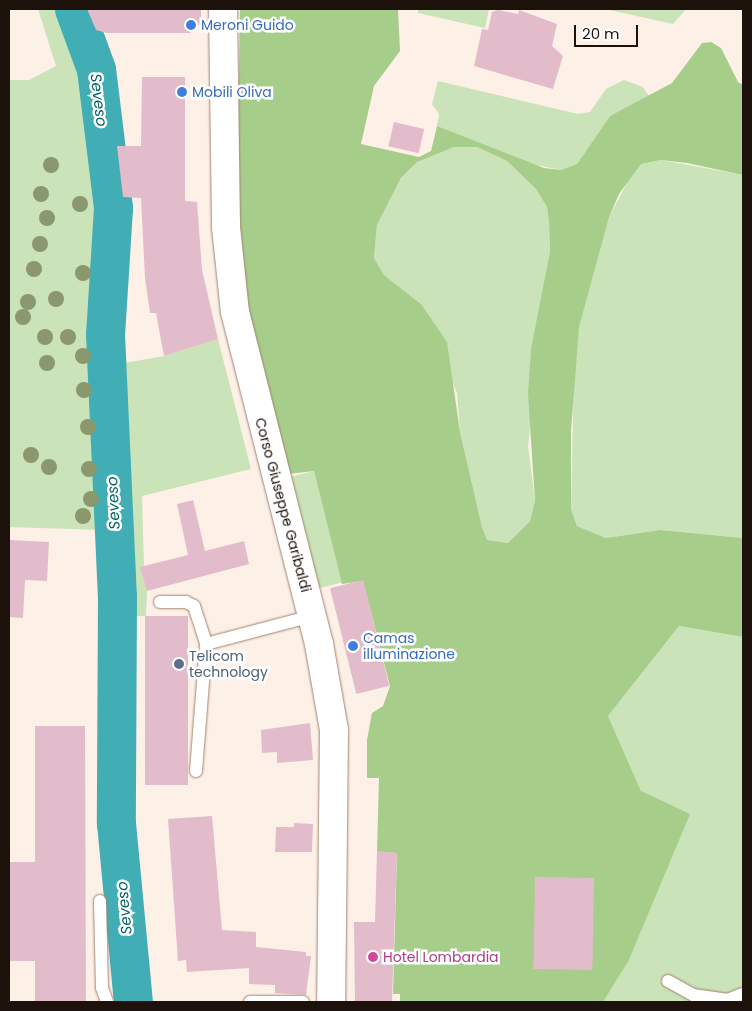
<!DOCTYPE html>
<html>
<head>
<meta charset="utf-8">
<style>
  body { margin:0 }
  #map { position:relative; width:752px; height:1011px; overflow:hidden; background:#fdf0e7; font-family:Poppins,sans-serif }
  div>[style] { position:absolute }
  [style*='--x'] { left:calc(var(--x)*1px); top:calc(var(--y)*1px); width:calc(var(--w)*1px); rotate:calc(var(--a)*1deg) }
  .green>* { inset:0; background:#cae3b8; transform-origin:0 0 }
  .forest>* { inset:0; background:#a7cd8b }
  .river>* { height:39px; margin:-19.5px; padding:0 19.5px; transform-origin:19.5px; border-radius:19.5px; background:#41adb4 }
  .building>* { inset:0; background:#e2bcca; transform-origin:0 0 }
  .roads { filter:drop-shadow(0 0 1px #a28370) drop-shadow(0 0 1px #a28370) }
  .lane>* { height:12px; margin:-6px; padding:0 6px; transform-origin:6px; border-radius:6px; background:#fff }
  .secondary>* { height:28px; margin:-14px; padding:0 14px; transform-origin:14px; border-radius:14px; background:#fff }
  .trees>* { width:16px; height:16px; margin:-8px; border-radius:50%; background:#8b976c }
  .dots>* { width:14px; height:14px; translate:-50% -50%; box-sizing:border-box; border:2px solid #fff; border-radius:50% }
  span { translate:-50% -50%; white-space:nowrap; text-align:center; line-height:1.15; -webkit-text-stroke:5px #fff; paint-order:stroke }
  .shop-label { font-size:14px; color:#366cbe }
  .left { translate:0 -50%; text-align:left }
  .street-label { font-size:14px; color:#1d120b }
  .service-label { font-size:14px; color:#4e5e75 }
  .hotel-label { font-size:14px; color:#b23c85 }
  .water-label { font-size:15px; color:#026267; font-style:italic }
  .frame { position:absolute; inset:0; border:10px solid #1d120b; pointer-events:none }
  .scale { position:absolute; left:574px; top:25px; width:64px; height:22px; box-sizing:border-box; border:2px solid #1d120b; border-top:0; padding-left:6px; font-size:15px; line-height:18px; white-space:nowrap; color:#1d120b; -webkit-text-stroke:4px #fff; paint-order:stroke }
</style>
</head>
<body>
<div id="map">
  <div class="green">
    <div style="clip-path:polygon(38px 9px,59px 9px,69px 32px,85px 81px,96px 152px,100px 198px,92px 340px,102px 530px,9px 527px,9px 80px,29px 80px,56px 66px)"></div>
    <div style="clip-path:polygon(418px 9px,489px 9px,485px 28px,418px 13px)"></div>
    <div style="clip-path:polygon(605px 9px,686px 9px,673px 24px)"></div>
    <div style="clip-path:polygon(624px 80px,643px 87px,649px 96px,610px 116px,577px 164px,561px 170px,521px 162px,437px 126px,439px 114px,432px 104px,438px 81px,578px 114px,590px 112px,606px 89px)"></div>
    <div style="clip-path:polygon(454px 147px,477px 147px,507px 161px,536px 189px,547px 207px,549px 223px,550px 252px,528px 446px,535px 501px,530px 521px,508px 543px,487px 540px,482px 527px,460px 432px,457px 393px,421px 304px,384px 275px,374px 258px,377px 225px,401px 178px,417px 161px)"></div>
    <div style="clip-path:polygon(661px 160px,743px 175px,743px 538px,660px 530px,606px 538px,577px 526px,571px 509px,574px 370px,579px 327px,595px 260px,609px 217px,633px 172px,641px 164px)"></div>
    <div style="clip-path:polygon(218px 339px,251px 469px,142px 496px,144px 566px,141px 567px,147px 591px,146px 616px,131px 616px,119px 364px,164px 356px)"></div>
    <div style="left:314px;top:471px;width:115px;height:26px;rotate:76deg"></div>
    <div style="clip-path:polygon(679px 626px,743px 637px,743px 1002px,603px 1002px,628px 962px,641px 791px,608px 716px)"></div>
  </div>
  <div class="forest">
    <div style="clip-path:polygon(evenodd,240px 9px,398px 9px,400px 51px,374px 86px,361px 144px,419px 157px,431px 151px,437px 126px,544px 168px,561px 170px,577px 164px,610px 116px,672px 83px,702px 43px,711px 42px,721px 48px,738px 82px,743px 85px,743px 175px,687px 163px,661px 160px,641px 164px,619px 194px,609px 217px,579px 327px,571px 431px,571px 509px,577px 526px,606px 538px,660px 530px,743px 538px,743px 637px,679px 626px,608px 716px,641px 791px,690px 814px,628px 962px,603px 1002px,400px 1002px,400px 994px,393px 994px,397px 853px,377px 852px,379px 778px,367px 778px,367px 740px,372px 713px,383px 706px,390px 686px,363px 581px,342px 584px,314px 471px,288px 474px,254px 339px,241px 270px,237px 197px,240px 9px,454px 147px,477px 147px,507px 161px,536px 189px,547px 207px,549px 223px,550px 252px,531px 349px,528px 394px,535px 501px,530px 521px,508px 543px,487px 540px,482px 527px,460px 432px,447px 342px,421px 304px,384px 275px,374px 258px,377px 225px,401px 178px,417px 162px,454px 147px)"></div>
  </div>
  <div class="river">
    <div style="--x:74;--y:9;--w:64;--a:69.9"></div>
    <div style="--x:96;--y:69;--w:140;--a:83"></div>
    <div style="--x:113;--y:208;--w:126;--a:93.6"></div>
    <div style="--x:105;--y:334;--w:262;--a:87.4"></div>
    <div style="--x:117;--y:596;--w:227;--a:90.3"></div>
    <div style="--x:116;--y:823;--w:180;--a:84.6"></div>
  </div>
  <div class="building">
    <div style="clip-path:polygon(87px 9px,201px 9px,201px 23px,190px 33px,107px 33px,96px 30px)"></div>
    <div style="clip-path:polygon(498px 10px,518px 14px,519px 10px,557px 24px,552px 46px,563px 56px,553px 89px,474px 66px,482px 29px,488px 30px,492px 12px)"></div>
    <div style="clip-path:polygon(142px 77px,185px 77px,185px 201px,197px 202px,202px 270px,218px 339px,164px 356px,156px 313px,150px 313px,145px 278px,141px 198px,123px 197px,117px 146px,141px 146px)"></div>
    <div style="left:394px;top:122px;width:31px;height:25px;rotate:13deg"></div>
    <div style="clip-path:polygon(193px 500px,205px 551px,244px 541px,249px 564px,147px 591px,140px 567px,188px 555px,177px 504px)"></div>
    <div style="clip-path:polygon(9px 540px,49px 542px,47px 581px,25px 580px,23px 618px,9px 617px)"></div>
    <div style="left:363px;top:580px;width:109px;height:34px;rotate:76deg"></div>
    <div style="left:145px;top:616px;width:43px;height:169px"></div>
    <div style="clip-path:polygon(310px 723px,313px 760px,277px 763px,277px 752px,262px 753px,261px 730px)"></div>
    <div style="clip-path:polygon(35px 726px,85px 726px,86px 1002px,35px 1002px,35px 961px,9px 961px,9px 862px,35px 862px)"></div>
    <div style="clip-path:polygon(212px 816px,222px 930px,256px 932px,256px 947px,306px 952px,306px 956px,311px 956px,306px 995px,275px 993px,275px 985px,249px 984px,249px 968px,187px 972px,186px 960px,178px 961px,168px 819px)"></div>
    <div style="clip-path:polygon(294px 823px,313px 824px,312px 852px,275px 852px,276px 827px,294px 827px)"></div>
    <div style="clip-path:polygon(377px 851px,397px 853px,392px 1002px,355px 1002px,354px 922px,375px 922px)"></div>
    <div style="left:535px;top:877px;width:59px;height:92px;rotate:1deg"></div>
  </div>
  <div class="roads">
    <div class="lane">
      <div style="--x:160;--y:602;--w:26;--a:0"></div>
      <div style="--x:186;--y:602;--w:9;--a:27"></div>
      <div style="--x:194;--y:606;--w:40;--a:72"></div>
      <div style="--x:196;--y:771;--w:127;--a:-85.5"></div>
      <div style="--x:206;--y:644;--w:110;--a:-14.8"></div>
      <div style="--x:100;--y:901;--w:87;--a:88.7"></div>
      <div style="--x:102;--y:988;--w:15;--a:70"></div>
      <div style="--x:668;--y:981;--w:29;--a:29"></div>
      <div style="--x:693;--y:995;--w:34;--a:8"></div>
      <div style="--x:727;--y:1000;--w:17;--a:-21"></div>
      <div style="--x:250;--y:1002;--w:53;--a:0"></div>
    </div>
    <div class="secondary">
      <div style="--x:223;--y:9;--w:218;--a:89.2"></div>
      <div style="--x:226;--y:227;--w:85;--a:84"></div>
      <div style="--x:235;--y:312;--w:342;--a:75.8"></div>
      <div style="--x:319;--y:644;--w:87;--a:80.1"></div>
      <div style="--x:334;--y:730;--w:272;--a:90.6"></div>
    </div>
  </div>
  <div class="trees">
    <div style="left:51px;top:165px"></div>
    <div style="left:41px;top:194px"></div>
    <div style="left:80px;top:204px"></div>
    <div style="left:47px;top:218px"></div>
    <div style="left:40px;top:244px"></div>
    <div style="left:34px;top:269px"></div>
    <div style="left:83px;top:273px"></div>
    <div style="left:56px;top:299px"></div>
    <div style="left:28px;top:302px"></div>
    <div style="left:23px;top:317px"></div>
    <div style="left:45px;top:337px"></div>
    <div style="left:68px;top:337px"></div>
    <div style="left:83px;top:356px"></div>
    <div style="left:47px;top:363px"></div>
    <div style="left:84px;top:390px"></div>
    <div style="left:88px;top:427px"></div>
    <div style="left:31px;top:455px"></div>
    <div style="left:49px;top:467px"></div>
    <div style="left:89px;top:469px"></div>
    <div style="left:91px;top:499px"></div>
    <div style="left:83px;top:516px"></div>
  </div>
  <div class="dots">
    <div style="left:191px;top:25px;background:#3f7fe0"></div>
    <div style="left:182px;top:92px;background:#3f7fe0"></div>
    <div style="left:353px;top:646px;background:#3f7fe0"></div>
    <div style="left:179px;top:664px;background:#5c6f8a"></div>
    <div style="left:373px;top:957px;background:#d1479c"></div>
  </div>
  <div class="shop-label">
    <span class="left" style="left:201px;top:25px">Meroni Guido</span>
    <span class="left" style="left:192px;top:92px">Mobili Oliva</span>
    <span class="left" style="left:363px;top:646px">Camas<br>illuminazione</span>
  </div>
  <div class="street-label">
    <span style="left:283px;top:505px;rotate:75deg">Corso Giuseppe Garibaldi</span>
  </div>
  <div class="service-label">
    <span class="left" style="left:189px;top:664px">Telicom<br>technology</span>
  </div>
  <div class="hotel-label">
    <span class="left" style="left:383px;top:957px">Hotel Lombardia</span>
  </div>
  <div class="water-label">
    <span style="left:99px;top:100px;rotate:83deg">Seveso</span>
    <span style="left:113px;top:503px;rotate:-93deg">Seveso</span>
    <span style="left:124px;top:908px;rotate:-95deg">Seveso</span>
  </div>
  <div class="frame"></div>
  <div class="scale">20 m</div>
</div>
</body>
</html>
